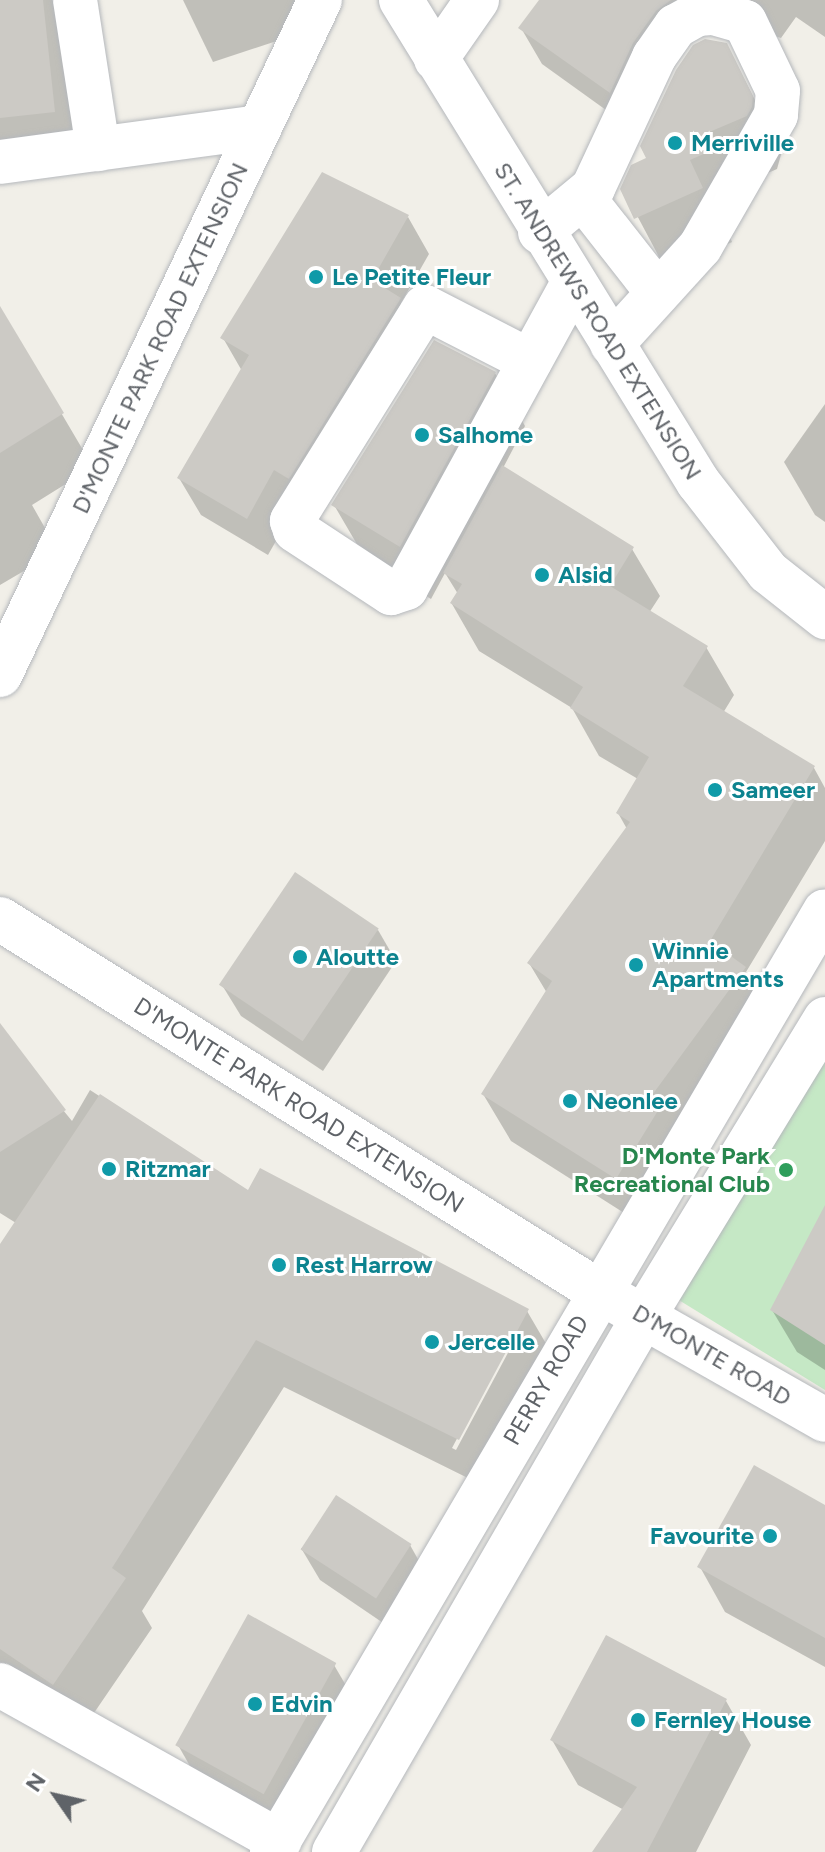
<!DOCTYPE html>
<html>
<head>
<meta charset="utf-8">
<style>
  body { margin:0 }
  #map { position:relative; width:825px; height:1852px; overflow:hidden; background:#f1efe8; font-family:Figtree,sans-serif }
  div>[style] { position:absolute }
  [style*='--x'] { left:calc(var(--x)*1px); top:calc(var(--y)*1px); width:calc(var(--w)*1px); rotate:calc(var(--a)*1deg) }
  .green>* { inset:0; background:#c5e8c5 }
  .shadow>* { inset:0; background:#0003 }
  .building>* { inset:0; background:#cccac5; transform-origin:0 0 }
  .roads { filter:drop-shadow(0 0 2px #b5b8bc) drop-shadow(0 0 2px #b5b8bc) }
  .street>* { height:44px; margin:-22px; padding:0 22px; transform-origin:22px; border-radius:22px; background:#fff }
  .secondary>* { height:44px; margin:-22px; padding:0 22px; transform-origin:22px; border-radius:22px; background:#fff }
  .dots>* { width:22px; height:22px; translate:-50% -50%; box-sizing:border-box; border:4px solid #fff; border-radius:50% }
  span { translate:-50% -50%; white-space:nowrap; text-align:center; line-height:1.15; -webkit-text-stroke:6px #fff; paint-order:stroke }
  .culture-label { font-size:24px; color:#0d838f; font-weight:700 }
  .left { translate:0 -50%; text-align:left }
  .right { translate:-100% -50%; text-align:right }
  .street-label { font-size:24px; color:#5f6368 }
  .leisure-label { font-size:24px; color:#27864d; font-weight:700 }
  .north { position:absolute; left:16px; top:1756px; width:80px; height:80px; -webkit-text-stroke:6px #fff; paint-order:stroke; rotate:304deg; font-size:22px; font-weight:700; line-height:32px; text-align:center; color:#5f6368 }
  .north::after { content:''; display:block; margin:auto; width:28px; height:36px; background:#5f6368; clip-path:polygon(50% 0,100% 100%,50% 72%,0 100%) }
</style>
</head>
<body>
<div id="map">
  <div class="green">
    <div style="clip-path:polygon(825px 1046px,825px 1390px,669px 1294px)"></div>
  </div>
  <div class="shadow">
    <div style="clip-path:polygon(0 0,54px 0,85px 165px,0 175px)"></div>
    <div style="clip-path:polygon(183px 0,330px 0,319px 27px,213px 62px)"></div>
    <div style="clip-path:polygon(541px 0,825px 0,825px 37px,796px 17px,781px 38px,734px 24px,685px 40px,631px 128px,542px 64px,521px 28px)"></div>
    <div style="clip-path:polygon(726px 45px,782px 151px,777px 169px,736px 187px,719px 213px,732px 242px,667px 272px,623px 189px,649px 159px)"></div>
    <div style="clip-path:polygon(408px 217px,429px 254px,401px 303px,421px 337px,296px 506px,268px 555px,201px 515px,179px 478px,242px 371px,223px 338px)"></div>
    <div style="clip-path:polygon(10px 326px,93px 467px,32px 505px,58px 551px,0 585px,0 332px)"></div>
    <div style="clip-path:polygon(495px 373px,525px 426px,503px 468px,632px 549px,660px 596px,649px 613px,706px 647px,734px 695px,723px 713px,814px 768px,825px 788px,825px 841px,746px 972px,772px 1016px,643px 1225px,511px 1141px,483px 1094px,547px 993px,529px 963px,627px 829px,618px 813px,638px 779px,599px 756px,572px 708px,479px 651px,452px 604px,458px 594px,445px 573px,431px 599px,365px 558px,334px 505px)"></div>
    <div style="clip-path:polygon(825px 404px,825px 522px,815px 515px,784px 462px)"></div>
    <div style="clip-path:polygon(378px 930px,396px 961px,323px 1071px,241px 1016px,222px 985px)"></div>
    <div style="clip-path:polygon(evenodd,0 1033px,72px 1121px,90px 1090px,249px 1193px,527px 1311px,555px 1359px,486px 1487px,284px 1387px,142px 1611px,152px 1628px,81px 1732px,0 1676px,0 1247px,16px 1223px,0 1213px,0 1033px,513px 1334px,518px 1334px,456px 1450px,452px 1448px,513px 1334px)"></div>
    <div style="clip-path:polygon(825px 1209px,825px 1370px,797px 1352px,772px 1310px)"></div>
    <div style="clip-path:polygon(825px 1507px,825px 1667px,725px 1612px,700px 1567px)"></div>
    <div style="clip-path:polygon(410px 1545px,428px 1577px,392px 1629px,320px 1580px,301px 1548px)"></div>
    <div style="clip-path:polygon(334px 1665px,365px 1718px,293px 1846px,208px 1798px,178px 1745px)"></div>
    <div style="clip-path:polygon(726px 1701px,751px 1745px,696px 1852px,594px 1852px,624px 1810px,578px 1785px,552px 1740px)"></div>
  </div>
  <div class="building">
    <div style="clip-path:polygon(0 0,43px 0,55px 112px,0 118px)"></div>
    <div style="clip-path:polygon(539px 0,671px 0,656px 11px,633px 43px,610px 93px,518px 28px)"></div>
    <div style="clip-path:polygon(705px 39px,727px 43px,753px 96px,752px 107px,747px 116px,707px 133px,715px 149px,690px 160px,703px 188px,634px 219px,620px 189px,631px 165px,646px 158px,640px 146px,676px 70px,693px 45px)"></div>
    <div style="clip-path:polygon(322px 172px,409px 215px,372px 280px,401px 298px,289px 479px,274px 470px,247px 519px,177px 478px,249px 355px,220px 338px)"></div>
    <div style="clip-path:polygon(0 306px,64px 413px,0 453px)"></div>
    <div style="clip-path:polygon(434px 340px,496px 372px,400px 547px,331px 505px)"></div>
    <div style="clip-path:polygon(502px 465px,634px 547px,610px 586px,708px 646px,683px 686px,815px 766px,710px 941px,746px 967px,647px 1102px,659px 1109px,616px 1179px,481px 1094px,552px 981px,527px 963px,630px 822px,616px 813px,649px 757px,570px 708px,583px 687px,450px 603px,462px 584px,443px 573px)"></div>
    <div style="left:295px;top:872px;width:101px;height:136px;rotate:34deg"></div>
    <div style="clip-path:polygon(0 1023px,66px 1110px,0 1152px)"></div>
    <div style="clip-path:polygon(100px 1094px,248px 1190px,260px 1168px,529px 1309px,459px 1440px,256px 1340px,112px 1568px,126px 1578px,53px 1685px,0 1649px,0 1244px)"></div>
    <div style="clip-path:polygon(825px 1205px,825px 1345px,770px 1310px)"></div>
    <div style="clip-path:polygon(754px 1465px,825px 1505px,825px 1638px,697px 1567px)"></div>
    <div style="left:336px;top:1495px;width:90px;height:65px;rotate:33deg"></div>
    <div style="left:248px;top:1614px;width:101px;height:150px;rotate:29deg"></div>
    <div style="clip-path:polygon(606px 1635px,727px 1699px,647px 1852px,592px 1852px,637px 1787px,550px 1740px)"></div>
  </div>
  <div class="roads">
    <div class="street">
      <div style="--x:75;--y:0;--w:151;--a:81.2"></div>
      <div style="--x:401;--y:0;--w:566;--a:58.36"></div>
      <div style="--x:698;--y:482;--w:114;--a:52.1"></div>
      <div style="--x:768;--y:572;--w:73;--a:38.3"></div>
      <div style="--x:436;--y:59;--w:72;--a:-55.2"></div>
      <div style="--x:0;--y:162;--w:262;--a:-7.7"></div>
      <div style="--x:585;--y:200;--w:118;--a:51.9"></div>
      <div style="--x:540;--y:232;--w:69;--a:-39.7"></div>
      <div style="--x:593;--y:188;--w:145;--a:-65"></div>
      <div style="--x:654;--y:57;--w:38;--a:-55"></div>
      <div style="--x:676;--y:26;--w:25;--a:-29"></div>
      <div style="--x:698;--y:14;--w:16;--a:-4"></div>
      <div style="--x:714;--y:13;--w:32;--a:16"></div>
      <div style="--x:745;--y:22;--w:76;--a:64.4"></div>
      <div style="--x:778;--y:91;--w:24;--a:95"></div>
      <div style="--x:776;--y:115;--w:152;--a:119.9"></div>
      <div style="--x:700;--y:247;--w:131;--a:132.2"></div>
      <div style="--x:530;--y:361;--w:118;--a:-152.8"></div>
      <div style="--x:425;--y:307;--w:252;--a:121.9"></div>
      <div style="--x:292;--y:521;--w:9;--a:72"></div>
      <div style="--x:295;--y:530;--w:115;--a:33.3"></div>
      <div style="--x:391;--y:593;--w:16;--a:-18"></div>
      <div style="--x:406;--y:588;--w:348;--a:-61.3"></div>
      <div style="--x:0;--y:675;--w:747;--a:-64.64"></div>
      <div style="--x:0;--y:919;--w:704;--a:31.88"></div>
      <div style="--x:598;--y:1291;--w:261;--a:29.6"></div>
      <div style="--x:0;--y:1685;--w:320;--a:29.2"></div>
    </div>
    <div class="secondary">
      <div style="--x:272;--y:1852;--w:1091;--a:-59.56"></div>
      <div style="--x:334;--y:1852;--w:619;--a:-59.96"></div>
      <div style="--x:644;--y:1316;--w:348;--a:-58.6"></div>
    </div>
  </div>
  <div class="dots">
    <div style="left:675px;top:143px;background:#0f9aa8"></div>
    <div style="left:316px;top:277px;background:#0f9aa8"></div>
    <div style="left:422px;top:435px;background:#0f9aa8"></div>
    <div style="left:542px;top:575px;background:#0f9aa8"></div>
    <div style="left:715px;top:790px;background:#0f9aa8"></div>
    <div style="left:300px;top:957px;background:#0f9aa8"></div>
    <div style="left:636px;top:965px;background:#0f9aa8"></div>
    <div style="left:570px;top:1101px;background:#0f9aa8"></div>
    <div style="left:109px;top:1169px;background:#0f9aa8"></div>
    <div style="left:786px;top:1170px;background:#2e9e5b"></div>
    <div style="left:279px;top:1265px;background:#0f9aa8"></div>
    <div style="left:432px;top:1342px;background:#0f9aa8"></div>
    <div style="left:770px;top:1536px;background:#0f9aa8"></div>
    <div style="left:255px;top:1704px;background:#0f9aa8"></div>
    <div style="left:638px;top:1720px;background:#0f9aa8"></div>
  </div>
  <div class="culture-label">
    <span class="left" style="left:691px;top:143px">Merriville</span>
    <span class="left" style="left:332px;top:277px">Le Petite Fleur</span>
    <span class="left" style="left:438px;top:435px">Salhome</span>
    <span class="left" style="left:558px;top:575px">Alsid</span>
    <span class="left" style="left:731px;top:790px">Sameer</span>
    <span class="left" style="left:652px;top:965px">Winnie<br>Apartments</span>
    <span class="left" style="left:316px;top:957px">Aloutte</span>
    <span class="left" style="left:586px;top:1101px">Neonlee</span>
    <span class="left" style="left:125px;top:1169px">Ritzmar</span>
    <span class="left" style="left:295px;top:1265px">Rest Harrow</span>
    <span class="left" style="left:448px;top:1342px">Jercelle</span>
    <span class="right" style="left:754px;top:1536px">Favourite</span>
    <span class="left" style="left:271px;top:1704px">Edvin</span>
    <span class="left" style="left:654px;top:1720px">Fernley House</span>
  </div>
  <div class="street-label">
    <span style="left:598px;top:321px;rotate:58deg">ST. ANDREWS ROAD EXTENSION</span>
    <span style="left:160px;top:338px;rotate:-65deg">D'MONTE PARK ROAD EXTENSION</span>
    <span style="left:299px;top:1105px;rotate:32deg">D'MONTE PARK ROAD EXTENSION</span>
    <span style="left:712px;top:1355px;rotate:30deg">D'MONTE ROAD</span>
    <span style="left:546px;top:1380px;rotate:-60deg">PERRY ROAD</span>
  </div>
  <div class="leisure-label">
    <span class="right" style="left:770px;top:1170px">D'Monte Park<br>Recreational Club</span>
  </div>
  <div class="north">N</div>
</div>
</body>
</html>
